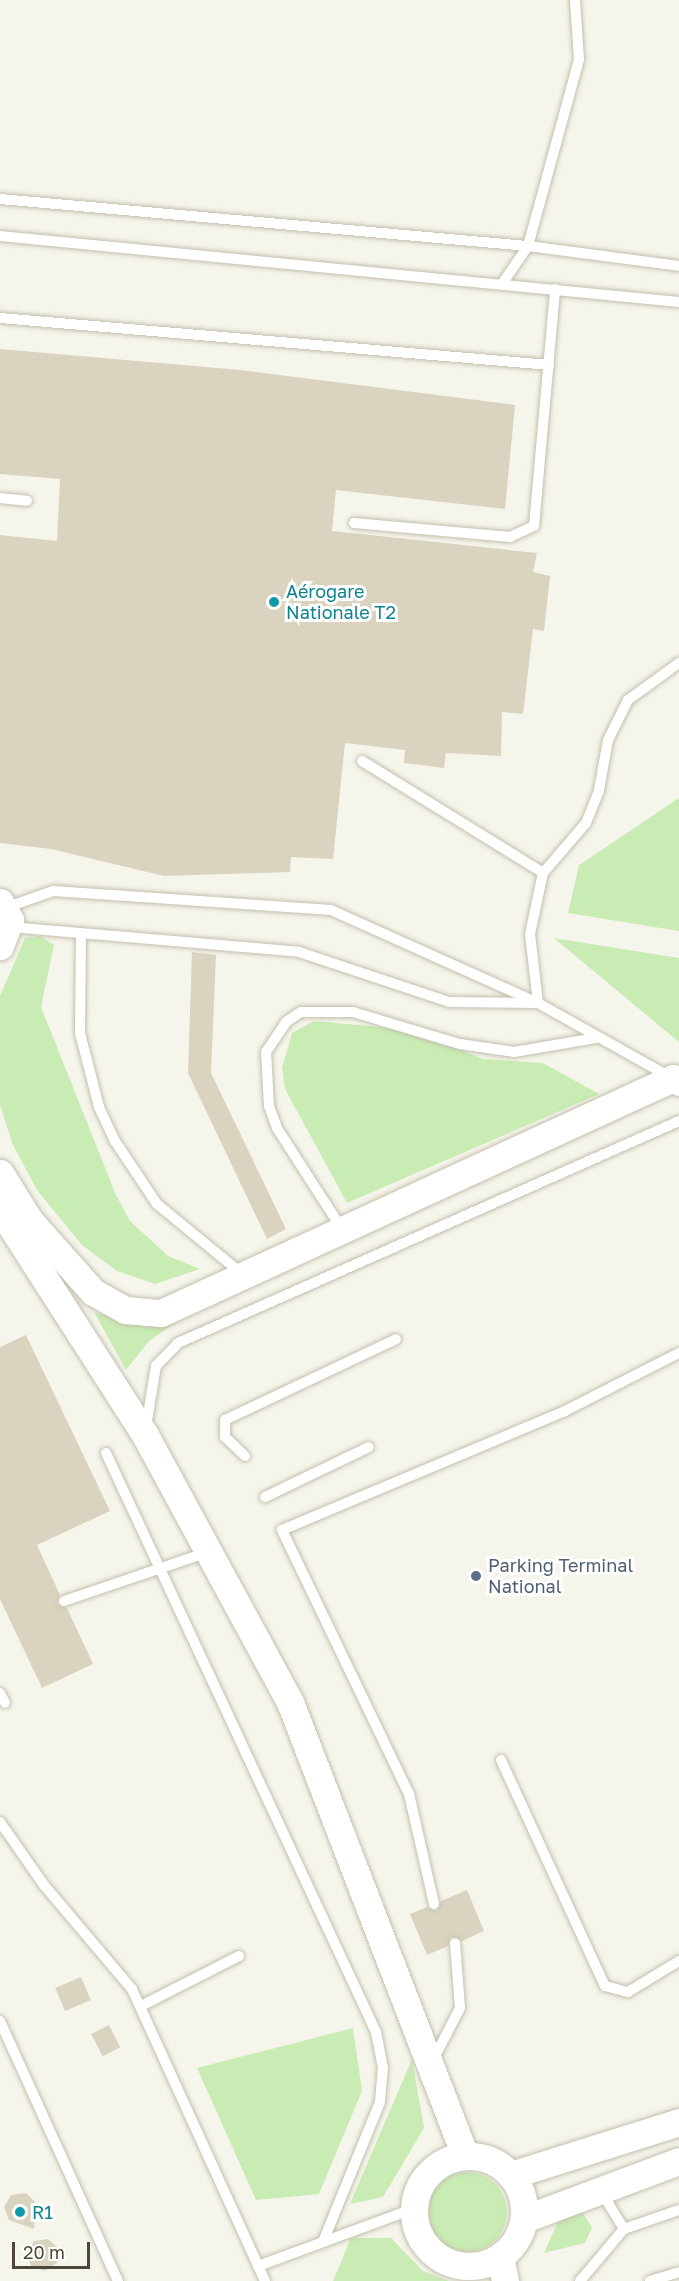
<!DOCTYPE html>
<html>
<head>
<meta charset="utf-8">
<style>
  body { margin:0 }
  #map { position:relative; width:679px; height:2281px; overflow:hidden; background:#f6f5eb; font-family:"Golos Text",sans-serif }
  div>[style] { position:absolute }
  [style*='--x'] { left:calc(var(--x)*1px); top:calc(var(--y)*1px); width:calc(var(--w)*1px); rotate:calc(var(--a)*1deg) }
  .green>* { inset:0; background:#c8ecb3 }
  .round { border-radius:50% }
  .building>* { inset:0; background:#d9d3c0; transform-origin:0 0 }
  .roads { filter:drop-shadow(0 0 2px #c3bfad) drop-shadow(0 0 2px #c3bfad) }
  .service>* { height:10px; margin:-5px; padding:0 5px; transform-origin:5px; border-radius:5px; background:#fff }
  .tertiary>* { height:27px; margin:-13.5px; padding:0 13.5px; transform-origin:13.5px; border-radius:13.5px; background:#fff }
  .tertiary>.ring { margin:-13.5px; padding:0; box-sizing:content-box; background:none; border:27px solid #fff; border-radius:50% }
  .dots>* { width:16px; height:16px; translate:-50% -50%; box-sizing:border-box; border:3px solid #fff; border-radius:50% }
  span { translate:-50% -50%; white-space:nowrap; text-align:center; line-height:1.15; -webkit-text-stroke:6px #fff; paint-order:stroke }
  .culture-label { font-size:18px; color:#0d838f }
  .left { translate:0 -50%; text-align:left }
  .service-label { font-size:18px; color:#4e5e75 }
  .scale { position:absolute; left:12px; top:2242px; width:78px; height:27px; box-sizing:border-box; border:3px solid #4c4738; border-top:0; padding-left:8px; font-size:18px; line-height:21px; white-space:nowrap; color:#4c4738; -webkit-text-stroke:4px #fff; paint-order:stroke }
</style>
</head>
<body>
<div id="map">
  <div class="green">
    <div style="clip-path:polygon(679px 798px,679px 931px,568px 913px,579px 865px)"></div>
    <div style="clip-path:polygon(40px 936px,54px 945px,41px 1007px,116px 1195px,130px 1221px,168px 1256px,200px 1269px,155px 1284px,117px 1271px,82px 1245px,37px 1190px,13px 1145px,0 1105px,0 996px,25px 938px)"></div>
    <div style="clip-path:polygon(554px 938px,679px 958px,679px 1042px)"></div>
    <div style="clip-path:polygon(314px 1021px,412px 1030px,483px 1059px,543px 1063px,599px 1094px,347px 1203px,285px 1089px,282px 1068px,292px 1033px)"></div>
    <div style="clip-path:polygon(94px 1312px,146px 1327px,175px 1323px,149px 1341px,126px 1370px)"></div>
    <div style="clip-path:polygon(353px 2028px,362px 2091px,319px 2194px,256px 2200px,197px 2068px)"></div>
    <div style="clip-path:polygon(412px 2059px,424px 2128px,383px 2197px,350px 2204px)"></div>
    <div class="round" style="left:427px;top:2172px;width:80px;height:80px"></div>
    <div style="clip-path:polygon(580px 2208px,592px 2228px,585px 2243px,544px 2253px,561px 2215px)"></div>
    <div style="clip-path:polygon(351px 2238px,391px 2238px,423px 2271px,449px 2281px,333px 2281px)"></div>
  </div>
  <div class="building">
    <div style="clip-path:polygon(0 349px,240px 370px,515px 405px,505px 509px,336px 490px,332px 531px,537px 553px,533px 572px,550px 576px,544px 631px,533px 629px,523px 714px,502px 712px,501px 756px,446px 753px,444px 768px,404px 763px,405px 750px,345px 743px,333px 859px,291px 857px,290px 872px,164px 876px,51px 849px,0 843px,0 535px,57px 541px,60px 479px,0 474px)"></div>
    <div style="clip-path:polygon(192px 952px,216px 955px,211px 1073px,286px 1229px,267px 1239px,188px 1073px)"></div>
    <div style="clip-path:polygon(26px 1335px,110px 1511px,37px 1545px,60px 1595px,57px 1604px,67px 1608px,93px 1664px,42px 1688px,0 1599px,0 1347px)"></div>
    <div style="clip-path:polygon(467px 1890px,484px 1931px,462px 1941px,451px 1937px,448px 1946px,427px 1955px,410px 1914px,427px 1907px,436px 1911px,441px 1901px)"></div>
    <div style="left:81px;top:1977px;width:25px;height:28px;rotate:67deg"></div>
    <div style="left:109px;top:2025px;width:25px;height:20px;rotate:63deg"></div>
    <div style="clip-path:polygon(26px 2193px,36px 2203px,34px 2229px,9px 2220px,4px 2207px,11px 2195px)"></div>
    <div style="clip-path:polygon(48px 2239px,59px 2249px,57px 2263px,45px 2271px,31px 2266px,26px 2253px,34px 2241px)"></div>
  </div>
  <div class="roads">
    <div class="service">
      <div style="--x:0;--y:199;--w:530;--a:5.09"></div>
      <div style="--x:528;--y:246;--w:152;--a:7.5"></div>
      <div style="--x:0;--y:236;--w:682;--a:5.55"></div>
      <div style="--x:502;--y:284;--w:46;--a:-55.6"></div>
      <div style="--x:528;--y:246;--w:194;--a:-74.7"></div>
      <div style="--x:579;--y:59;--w:59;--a:-93.9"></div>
      <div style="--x:0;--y:318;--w:551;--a:4.89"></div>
      <div style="--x:0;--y:498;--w:27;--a:6"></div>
      <div style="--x:354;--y:523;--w:157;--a:5.1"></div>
      <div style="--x:510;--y:537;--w:26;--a:-25"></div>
      <div style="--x:534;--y:526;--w:238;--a:-84.9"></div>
      <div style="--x:362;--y:761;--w:213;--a:31.7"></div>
      <div style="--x:5;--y:908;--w:51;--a:-19.5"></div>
      <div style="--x:53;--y:891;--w:279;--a:3.9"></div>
      <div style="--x:331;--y:910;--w:227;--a:24.2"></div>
      <div style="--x:538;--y:1003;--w:151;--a:29.3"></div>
      <div style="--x:10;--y:927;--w:290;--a:4.9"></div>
      <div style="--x:299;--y:952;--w:158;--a:18.4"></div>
      <div style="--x:449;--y:1002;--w:89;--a:0.6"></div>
      <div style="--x:538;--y:1003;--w:69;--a:-96.6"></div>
      <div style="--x:530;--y:934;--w:62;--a:-78"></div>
      <div style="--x:543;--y:873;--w:66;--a:-49.3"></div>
      <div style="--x:586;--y:823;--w:35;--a:-68"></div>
      <div style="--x:599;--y:790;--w:51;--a:-79.8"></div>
      <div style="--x:608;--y:740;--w:45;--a:-63.4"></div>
      <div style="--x:628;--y:700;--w:63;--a:-36"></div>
      <div style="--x:81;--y:934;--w:99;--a:90.6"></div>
      <div style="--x:80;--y:1033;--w:76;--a:75.6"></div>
      <div style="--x:99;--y:1107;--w:38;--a:65"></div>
      <div style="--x:115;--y:1141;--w:76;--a:56.3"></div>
      <div style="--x:157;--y:1204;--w:109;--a:39.4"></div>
      <div style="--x:342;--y:1229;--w:120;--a:-122.8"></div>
      <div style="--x:277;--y:1128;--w:23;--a:-110"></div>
      <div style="--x:269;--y:1106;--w:54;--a:-93.2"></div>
      <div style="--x:266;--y:1052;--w:36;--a:-56"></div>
      <div style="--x:286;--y:1022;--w:18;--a:-34"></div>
      <div style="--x:301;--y:1012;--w:52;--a:0"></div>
      <div style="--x:353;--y:1012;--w:112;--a:16.7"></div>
      <div style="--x:460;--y:1044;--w:55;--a:8.4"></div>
      <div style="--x:514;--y:1052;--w:83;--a:-9.7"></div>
      <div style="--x:146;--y:1427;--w:62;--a:-80.7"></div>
      <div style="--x:156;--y:1366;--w:32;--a:-46"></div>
      <div style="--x:178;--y:1343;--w:548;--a:-23.9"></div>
      <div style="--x:106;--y:1453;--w:639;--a:65"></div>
      <div style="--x:376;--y:2032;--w:36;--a:79"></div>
      <div style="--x:383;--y:2067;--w:35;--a:95"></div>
      <div style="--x:380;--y:2102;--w:148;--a:112.2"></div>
      <div style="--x:245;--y:1456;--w:28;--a:-136"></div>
      <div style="--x:225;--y:1437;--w:17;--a:-90"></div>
      <div style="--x:225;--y:1420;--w:189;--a:-25.3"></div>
      <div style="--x:265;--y:1497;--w:115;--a:-25.7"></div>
      <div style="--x:64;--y:1601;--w:152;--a:-18.8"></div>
      <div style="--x:0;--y:1693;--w:11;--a:63"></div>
      <div style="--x:501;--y:1760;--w:249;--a:65.3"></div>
      <div style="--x:605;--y:1986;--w:24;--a:15"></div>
      <div style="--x:628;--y:1992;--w:60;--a:-31.3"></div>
      <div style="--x:0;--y:1822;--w:77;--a:55.1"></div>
      <div style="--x:44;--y:1885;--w:136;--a:49.8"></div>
      <div style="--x:132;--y:1989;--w:321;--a:65.5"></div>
      <div style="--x:434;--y:1904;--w:113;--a:-102.8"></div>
      <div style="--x:409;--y:1794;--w:293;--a:-115.7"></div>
      <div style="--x:282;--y:1530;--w:307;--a:-22.8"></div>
      <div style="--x:565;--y:1411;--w:128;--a:-27"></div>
      <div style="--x:141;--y:2006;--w:110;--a:-27"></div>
      <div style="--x:0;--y:2021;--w:286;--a:65.6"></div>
      <div style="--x:431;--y:2064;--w:63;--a:-62.6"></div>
      <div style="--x:460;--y:2008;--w:65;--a:-94.4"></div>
      <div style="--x:600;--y:2190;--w:46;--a:58.4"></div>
      <div style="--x:258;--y:2266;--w:165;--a:-20.2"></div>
      <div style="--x:580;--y:2281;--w:68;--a:-49.8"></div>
      <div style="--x:624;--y:2229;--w:58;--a:-19.1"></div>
      <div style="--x:650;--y:2281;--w:30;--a:-17"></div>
    </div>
    <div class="tertiary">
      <div style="--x:0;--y:902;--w:21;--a:61"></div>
      <div style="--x:10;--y:920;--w:28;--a:111"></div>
      <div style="--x:0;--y:1173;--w:57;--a:58"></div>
      <div style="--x:30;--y:1221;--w:95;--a:48.4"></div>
      <div style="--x:93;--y:1292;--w:37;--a:29"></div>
      <div style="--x:125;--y:1310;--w:36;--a:5"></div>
      <div style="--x:161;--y:1313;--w:563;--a:-24.65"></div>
      <div style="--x:673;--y:1078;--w:7;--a:34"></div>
      <div style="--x:0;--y:1209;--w:269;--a:57.3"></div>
      <div style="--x:145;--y:1435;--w:304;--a:61.5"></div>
      <div style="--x:290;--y:1702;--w:486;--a:68.9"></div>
      <div class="ring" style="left:414px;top:2156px;width:83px;height:83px"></div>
      <div style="--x:511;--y:2175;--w:176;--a:-17.5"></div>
      <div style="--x:524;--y:2219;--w:165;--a:-20.5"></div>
      <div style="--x:500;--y:2257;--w:25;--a:78"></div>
    </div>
  </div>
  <div class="dots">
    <div style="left:274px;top:602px;background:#0f9aa8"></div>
    <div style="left:476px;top:1576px;background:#5c6f8a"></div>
    <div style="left:20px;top:2212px;background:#0f9aa8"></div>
  </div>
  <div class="culture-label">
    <span class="left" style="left:286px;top:602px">Aérogare<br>Nationale T2</span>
    <span class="left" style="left:32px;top:2212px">R1</span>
  </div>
  <div class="service-label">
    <span class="left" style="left:488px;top:1576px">Parking Terminal<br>National</span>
  </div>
  <div class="scale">20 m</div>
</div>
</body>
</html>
